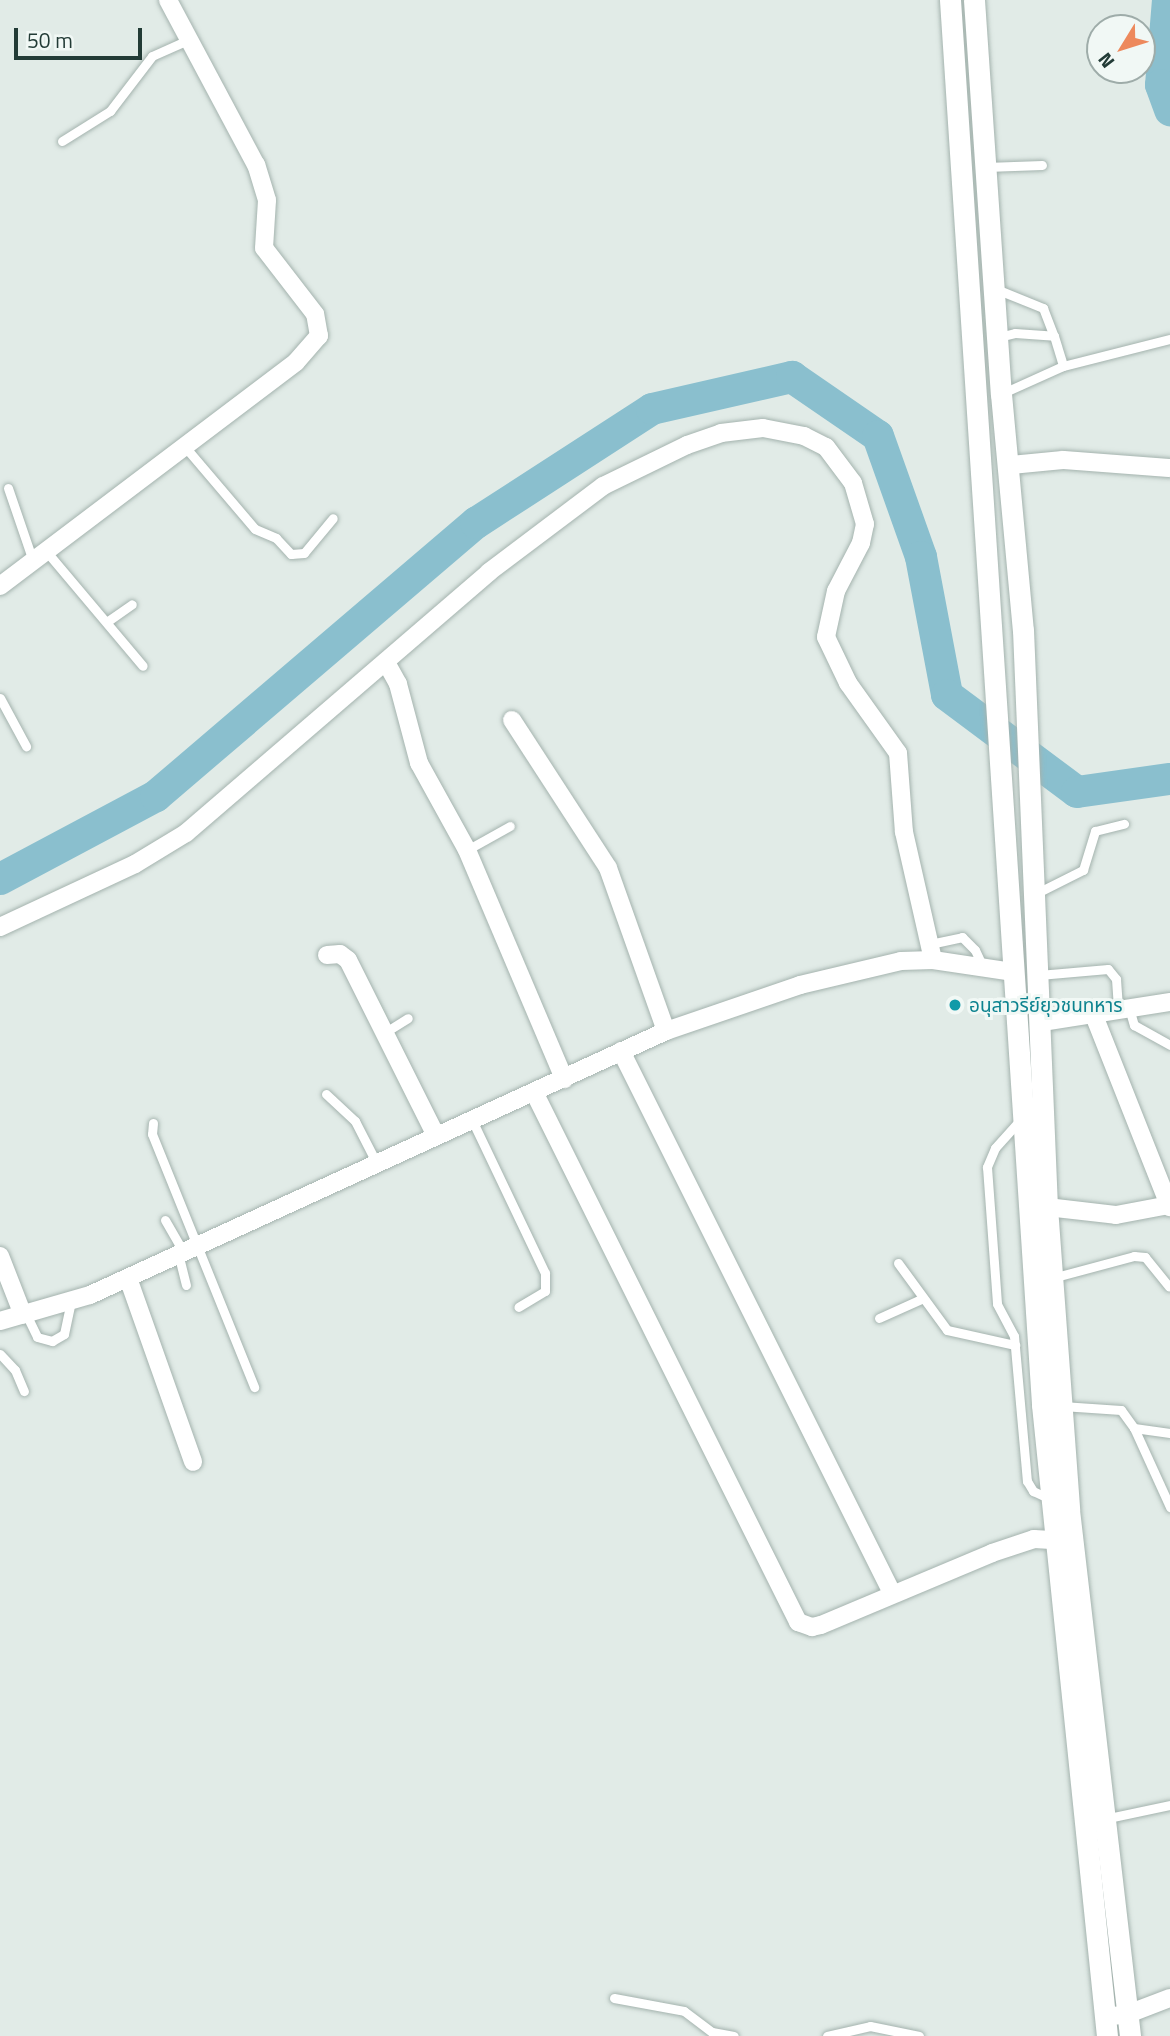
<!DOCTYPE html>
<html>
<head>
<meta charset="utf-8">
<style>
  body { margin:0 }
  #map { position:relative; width:1170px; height:2036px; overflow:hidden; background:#e1ebe7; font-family:"Titillium Web","Noto Sans Thai",sans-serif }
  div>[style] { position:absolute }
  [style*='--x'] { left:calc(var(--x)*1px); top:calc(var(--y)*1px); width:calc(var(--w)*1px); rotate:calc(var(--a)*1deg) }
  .river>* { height:32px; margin:-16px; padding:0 16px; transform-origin:16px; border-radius:16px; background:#8abfce }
  .roads { filter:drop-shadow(0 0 2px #a4b3ae) drop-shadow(0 0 2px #a4b3ae) }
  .lane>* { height:9px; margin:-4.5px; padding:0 4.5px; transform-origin:4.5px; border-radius:4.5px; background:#fff }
  .street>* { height:18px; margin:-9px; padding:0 9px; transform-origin:9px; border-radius:9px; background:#fff }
  .secondary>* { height:21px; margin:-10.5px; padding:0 10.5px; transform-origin:10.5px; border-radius:10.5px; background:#fff }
  .dots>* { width:19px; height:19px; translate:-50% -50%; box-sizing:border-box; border:4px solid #f1f8f5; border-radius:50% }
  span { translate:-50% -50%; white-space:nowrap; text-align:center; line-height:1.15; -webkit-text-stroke:6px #f1f8f5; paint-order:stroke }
  .culture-label { font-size:19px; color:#0d838f }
  .left { translate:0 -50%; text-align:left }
  .north { position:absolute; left:1086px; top:14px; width:70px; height:70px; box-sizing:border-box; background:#f1f8f5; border:2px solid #9eaca9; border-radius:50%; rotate:232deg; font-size:19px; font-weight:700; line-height:28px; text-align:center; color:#223b36 }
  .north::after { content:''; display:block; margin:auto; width:24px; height:32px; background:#ed895c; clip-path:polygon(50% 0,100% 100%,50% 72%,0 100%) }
  .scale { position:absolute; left:14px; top:28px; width:128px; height:32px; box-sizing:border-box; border:4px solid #223b36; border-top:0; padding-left:9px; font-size:21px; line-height:24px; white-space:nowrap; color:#223b36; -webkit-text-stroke:5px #f1f8f5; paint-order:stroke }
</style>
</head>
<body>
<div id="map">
  <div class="river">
    <div style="--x:1168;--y:0;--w:85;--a:94.7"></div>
    <div style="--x:1161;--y:85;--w:27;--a:70"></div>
    <div style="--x:0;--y:879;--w:177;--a:-28"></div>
    <div style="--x:156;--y:796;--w:421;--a:-40.5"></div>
    <div style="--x:476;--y:523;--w:210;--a:-32.9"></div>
    <div style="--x:652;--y:409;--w:144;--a:-12.9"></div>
    <div style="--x:792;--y:377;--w:104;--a:34.5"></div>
    <div style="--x:878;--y:436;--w:128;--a:70.4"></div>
    <div style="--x:921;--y:557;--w:140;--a:79.3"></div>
    <div style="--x:947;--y:695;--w:162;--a:36.7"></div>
    <div style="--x:1077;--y:792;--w:94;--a:-8"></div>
  </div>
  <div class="roads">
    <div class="lane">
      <div style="--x:62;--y:141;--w:57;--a:-32"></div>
      <div style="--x:110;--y:111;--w:69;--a:-52.6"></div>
      <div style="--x:152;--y:56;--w:39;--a:-24"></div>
      <div style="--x:986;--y:167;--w:56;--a:-2"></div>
      <div style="--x:996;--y:289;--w:51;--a:22"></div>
      <div style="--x:1043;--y:308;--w:30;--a:69"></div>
      <div style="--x:999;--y:337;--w:16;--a:-14"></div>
      <div style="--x:1015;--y:333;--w:39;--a:4"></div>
      <div style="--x:1054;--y:336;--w:31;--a:73"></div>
      <div style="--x:1003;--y:393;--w:66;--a:-24.2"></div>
      <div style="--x:1063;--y:366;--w:110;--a:-14.2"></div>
      <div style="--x:186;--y:448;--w:106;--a:49.6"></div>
      <div style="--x:255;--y:529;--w:23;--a:23"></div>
      <div style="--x:276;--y:538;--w:22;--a:47"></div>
      <div style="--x:291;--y:554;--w:13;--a:-4"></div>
      <div style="--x:304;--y:553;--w:45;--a:-50.4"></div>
      <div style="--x:8;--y:488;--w:77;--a:71.1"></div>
      <div style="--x:46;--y:551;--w:150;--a:49.9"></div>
      <div style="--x:108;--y:621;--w:29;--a:-35"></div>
      <div style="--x:0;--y:698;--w:55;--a:61.6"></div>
      <div style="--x:467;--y:850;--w:49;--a:-29.2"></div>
      <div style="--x:1035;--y:894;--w:54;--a:-26.6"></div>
      <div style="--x:1083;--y:870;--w:41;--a:-72.9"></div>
      <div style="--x:1095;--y:831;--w:30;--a:-14"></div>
      <div style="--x:930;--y:944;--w:33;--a:-12"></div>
      <div style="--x:962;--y:937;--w:18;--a:45"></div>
      <div style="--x:975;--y:950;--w:19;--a:65"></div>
      <div style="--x:1039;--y:975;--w:69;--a:-5"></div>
      <div style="--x:1108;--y:969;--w:13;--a:51"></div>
      <div style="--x:1116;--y:979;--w:31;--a:86"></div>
      <div style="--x:1129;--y:1008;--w:18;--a:74"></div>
      <div style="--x:1134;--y:1025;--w:41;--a:29.1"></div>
      <div style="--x:384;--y:1033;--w:28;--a:-32"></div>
      <div style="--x:326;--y:1094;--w:40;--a:43"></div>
      <div style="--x:355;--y:1121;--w:44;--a:62.9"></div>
      <div style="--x:1021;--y:1119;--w:39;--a:132"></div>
      <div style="--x:995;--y:1148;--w:21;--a:113"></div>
      <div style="--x:987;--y:1167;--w:137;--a:85.8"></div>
      <div style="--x:997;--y:1304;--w:36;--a:62"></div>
      <div style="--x:1014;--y:1336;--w:146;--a:84.9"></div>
      <div style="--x:1027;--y:1481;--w:12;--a:59"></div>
      <div style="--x:1033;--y:1491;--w:19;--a:25"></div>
      <div style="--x:472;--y:1120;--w:170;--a:64.5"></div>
      <div style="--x:545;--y:1273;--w:18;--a:90"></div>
      <div style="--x:545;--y:1291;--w:31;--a:149"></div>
      <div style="--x:153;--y:1123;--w:11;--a:95"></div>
      <div style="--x:152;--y:1134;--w:273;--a:68"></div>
      <div style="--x:165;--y:1220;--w:36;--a:60"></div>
      <div style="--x:178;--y:1253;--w:33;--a:76"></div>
      <div style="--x:898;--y:1263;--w:83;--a:53.8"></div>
      <div style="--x:947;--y:1330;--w:70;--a:12.4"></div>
      <div style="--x:1052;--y:1278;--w:85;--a:-15"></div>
      <div style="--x:1134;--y:1256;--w:11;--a:5"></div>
      <div style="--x:1145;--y:1257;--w:38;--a:51"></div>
      <div style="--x:26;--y:1314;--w:25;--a:64"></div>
      <div style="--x:37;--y:1337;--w:16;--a:15"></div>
      <div style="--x:52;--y:1341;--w:14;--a:-30"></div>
      <div style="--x:64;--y:1334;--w:34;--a:-78"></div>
      <div style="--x:879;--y:1318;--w:46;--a:-24.3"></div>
      <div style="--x:0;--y:1354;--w:22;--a:47"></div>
      <div style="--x:15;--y:1370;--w:23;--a:67"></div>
      <div style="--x:1062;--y:1406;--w:59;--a:3.9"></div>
      <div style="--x:1121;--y:1410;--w:22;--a:54"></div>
      <div style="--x:1134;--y:1428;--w:87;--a:65.5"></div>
      <div style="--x:1134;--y:1428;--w:36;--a:8"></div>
      <div style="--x:1104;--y:1819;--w:67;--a:-12"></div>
      <div style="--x:614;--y:1998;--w:71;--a:10.5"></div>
      <div style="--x:684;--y:2011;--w:35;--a:37"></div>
      <div style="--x:712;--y:2032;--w:22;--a:10"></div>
      <div style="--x:827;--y:2036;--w:44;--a:-13.1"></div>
      <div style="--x:870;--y:2026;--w:50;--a:11.5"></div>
    </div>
    <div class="street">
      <div style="--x:1011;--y:465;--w:52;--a:-5.5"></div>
      <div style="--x:1063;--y:460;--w:107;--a:4.3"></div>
      <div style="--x:0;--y:586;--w:371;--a:-37.1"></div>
      <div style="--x:296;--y:362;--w:35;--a:-49"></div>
      <div style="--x:319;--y:336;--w:22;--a:-100"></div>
      <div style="--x:315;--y:314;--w:83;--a:-127.7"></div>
      <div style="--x:264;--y:248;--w:48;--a:-86.4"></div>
      <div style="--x:267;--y:200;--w:37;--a:-107"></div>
      <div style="--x:256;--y:165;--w:187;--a:-118.1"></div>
      <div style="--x:387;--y:664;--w:23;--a:61"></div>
      <div style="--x:398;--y:684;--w:82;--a:75.1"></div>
      <div style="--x:419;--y:763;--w:99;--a:61.1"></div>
      <div style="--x:467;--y:850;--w:249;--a:67"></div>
      <div style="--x:512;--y:720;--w:176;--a:57"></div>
      <div style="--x:608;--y:868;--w:173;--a:70.4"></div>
      <div style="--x:0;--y:927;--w:149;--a:-25"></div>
      <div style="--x:135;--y:864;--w:60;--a:-31.3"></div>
      <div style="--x:186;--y:833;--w:400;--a:-40.7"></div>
      <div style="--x:489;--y:572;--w:143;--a:-37"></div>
      <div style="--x:603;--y:486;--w:93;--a:-26"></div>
      <div style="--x:687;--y:445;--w:36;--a:-19"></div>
      <div style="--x:721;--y:433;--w:42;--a:-6.8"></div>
      <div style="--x:763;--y:428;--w:42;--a:11"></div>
      <div style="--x:804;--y:436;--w:25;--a:27"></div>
      <div style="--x:826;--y:447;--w:45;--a:53.1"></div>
      <div style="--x:853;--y:483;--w:43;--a:73.7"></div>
      <div style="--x:865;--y:524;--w:19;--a:102"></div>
      <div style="--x:861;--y:543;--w:54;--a:117.5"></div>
      <div style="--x:836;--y:591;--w:47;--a:102.3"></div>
      <div style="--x:826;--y:637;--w:51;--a:64.4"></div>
      <div style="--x:848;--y:683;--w:86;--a:54.5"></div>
      <div style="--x:898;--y:753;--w:79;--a:85.7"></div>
      <div style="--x:904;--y:832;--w:131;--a:77.2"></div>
      <div style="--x:327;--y:955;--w:13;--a:-4"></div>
      <div style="--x:340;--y:954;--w:10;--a:37"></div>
      <div style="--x:348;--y:960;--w:195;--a:63.4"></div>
      <div style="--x:1093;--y:1013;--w:209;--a:68.4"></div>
      <div style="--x:1042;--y:1022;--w:130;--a:-8.9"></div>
      <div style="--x:621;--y:1051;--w:604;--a:63.43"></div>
      <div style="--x:535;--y:1094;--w:590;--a:63.52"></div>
      <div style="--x:798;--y:1622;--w:15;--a:20"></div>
      <div style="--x:812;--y:1627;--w:9;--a:-13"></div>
      <div style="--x:821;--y:1625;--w:186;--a:-22.8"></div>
      <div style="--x:992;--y:1553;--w:44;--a:-18.4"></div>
      <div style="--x:1034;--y:1539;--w:22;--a:3"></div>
      <div style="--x:1047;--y:1207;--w:69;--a:6.6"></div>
      <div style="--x:1116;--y:1215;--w:54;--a:-10.7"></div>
      <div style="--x:0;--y:1256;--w:63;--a:68.7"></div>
      <div style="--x:128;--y:1278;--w:195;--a:70.5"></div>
      <div style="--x:0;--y:1321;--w:94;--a:-16.1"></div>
      <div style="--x:90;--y:1295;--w:634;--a:-24.62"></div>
      <div style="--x:666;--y:1031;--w:142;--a:-18.9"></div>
      <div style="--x:800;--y:985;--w:104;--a:-13.4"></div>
      <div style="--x:901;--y:961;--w:32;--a:-2"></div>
      <div style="--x:933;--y:960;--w:80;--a:8.6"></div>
      <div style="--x:1105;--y:2017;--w:23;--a:-7"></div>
      <div style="--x:1128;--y:2014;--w:45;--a:-20.9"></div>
    </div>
    <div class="secondary">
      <div style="--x:950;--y:0;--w:1408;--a:86.25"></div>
      <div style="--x:1042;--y:1405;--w:634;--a:84.12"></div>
      <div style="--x:974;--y:0;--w:395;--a:86.1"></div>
      <div style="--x:1001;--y:394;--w:237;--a:84.7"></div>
      <div style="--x:1023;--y:630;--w:577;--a:87.62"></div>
      <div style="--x:1047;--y:1207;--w:304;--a:85.8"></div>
      <div style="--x:1069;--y:1510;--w:530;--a:83.38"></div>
    </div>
  </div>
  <div class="dots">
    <div style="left:955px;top:1005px;background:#0f9aa8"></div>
  </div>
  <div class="culture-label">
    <span class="left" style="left:969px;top:1005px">อนุสาวรีย์ยุวชนทหาร</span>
  </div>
  <div class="north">N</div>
  <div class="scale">50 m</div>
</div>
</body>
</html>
